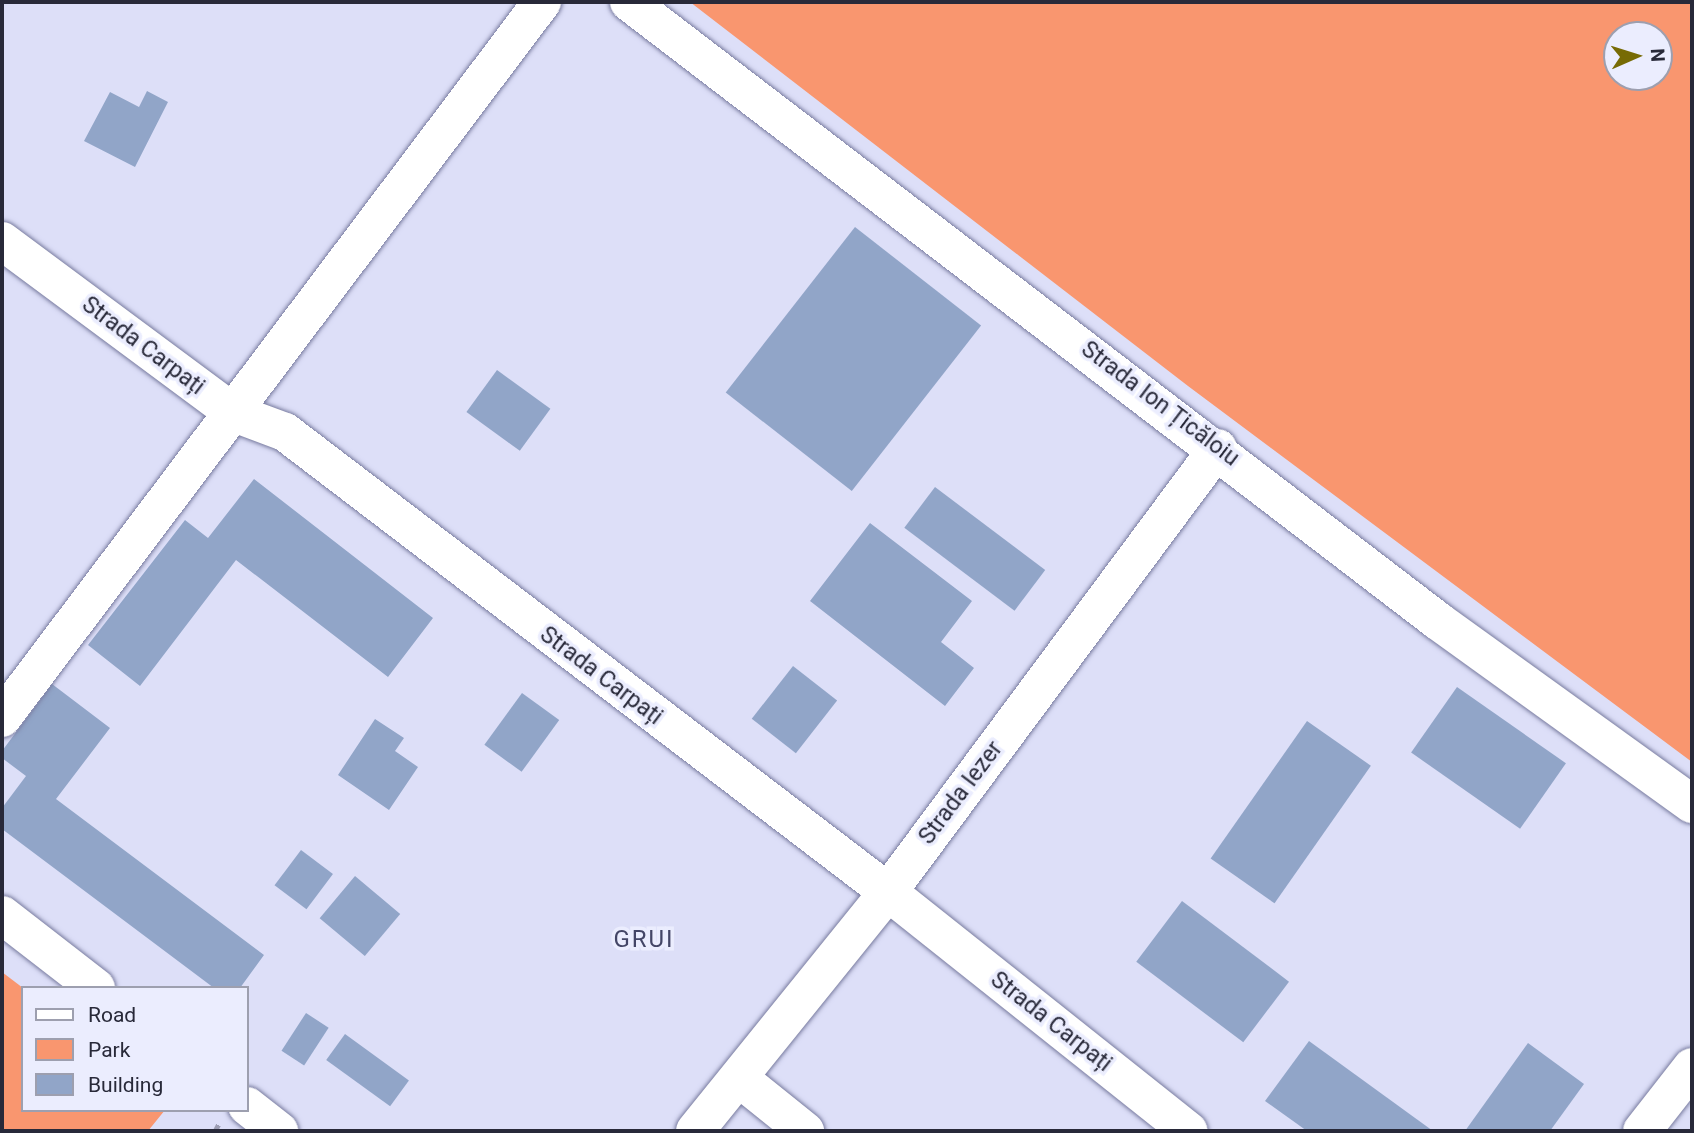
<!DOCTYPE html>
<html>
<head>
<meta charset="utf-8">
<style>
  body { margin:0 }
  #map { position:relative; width:1694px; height:1133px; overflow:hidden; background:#dddff8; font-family:Roboto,sans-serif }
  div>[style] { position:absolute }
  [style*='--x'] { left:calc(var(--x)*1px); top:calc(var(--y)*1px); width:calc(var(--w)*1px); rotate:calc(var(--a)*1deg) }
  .green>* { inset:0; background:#f9966f }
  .building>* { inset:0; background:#91a5c8; transform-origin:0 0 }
  .path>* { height:4.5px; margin-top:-2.25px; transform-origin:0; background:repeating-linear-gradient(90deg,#9c9db3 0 7px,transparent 0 10.5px) }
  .roads { filter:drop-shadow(0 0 2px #787b9f) drop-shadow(0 0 2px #787b9f) }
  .minor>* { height:38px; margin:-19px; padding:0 19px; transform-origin:19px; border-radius:19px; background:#fff }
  span { translate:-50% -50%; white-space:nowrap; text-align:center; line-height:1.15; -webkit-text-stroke:7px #ebedfe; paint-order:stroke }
  .street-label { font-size:23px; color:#282939 }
  .neighbourhood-label { font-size:24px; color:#444667; letter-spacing:2px }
  .frame { position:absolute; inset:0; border:4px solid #282939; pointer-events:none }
  .legend { position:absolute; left:21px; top:986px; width:228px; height:126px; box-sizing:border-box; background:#ebedfe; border:2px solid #9d9faf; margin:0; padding:9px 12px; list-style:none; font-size:21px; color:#282939 }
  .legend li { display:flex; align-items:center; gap:14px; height:35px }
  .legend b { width:35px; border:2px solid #9d9faf }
  .north { position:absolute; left:1603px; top:21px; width:70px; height:70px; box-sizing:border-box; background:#ebedfe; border:2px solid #9d9faf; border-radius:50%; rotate:87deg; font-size:19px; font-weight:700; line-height:28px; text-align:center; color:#282939 }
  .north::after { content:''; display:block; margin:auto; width:24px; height:32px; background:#776b05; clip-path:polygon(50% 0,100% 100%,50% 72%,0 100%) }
</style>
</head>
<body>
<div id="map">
  <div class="green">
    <div style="clip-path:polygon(evenodd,690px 2px,1692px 2px,1692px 762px,1188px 386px,690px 2px,1617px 35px,1659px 35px,1659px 77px,1617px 77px,1617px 35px)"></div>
    <div style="clip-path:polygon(2px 972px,23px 988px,23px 1110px,165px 1110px,148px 1131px,2px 1131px)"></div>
  </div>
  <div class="building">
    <div style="clip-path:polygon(147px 91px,168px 102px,135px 167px,84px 141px,110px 92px,139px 107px)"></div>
    <div style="left:855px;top:227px;width:160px;height:210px;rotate:38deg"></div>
    <div style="left:497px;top:370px;width:66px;height:52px;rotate:36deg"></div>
    <div style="clip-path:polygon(254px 479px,433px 618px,388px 677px,236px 560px,140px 686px,88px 645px,185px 520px,208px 538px)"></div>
    <div style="left:935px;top:487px;width:138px;height:51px;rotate:37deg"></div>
    <div style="clip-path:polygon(870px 523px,972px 601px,941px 642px,974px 668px,945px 706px,810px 601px)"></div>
    <div style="left:793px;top:666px;width:56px;height:67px;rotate:38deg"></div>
    <div style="clip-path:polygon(52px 684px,110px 728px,56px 799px,264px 955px,240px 988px,214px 988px,2px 829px,2px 808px,26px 776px,2px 758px,2px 751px)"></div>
    <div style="left:1457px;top:687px;width:133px;height:80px;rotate:35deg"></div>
    <div style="left:522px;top:693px;width:46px;height:64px;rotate:36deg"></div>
    <div style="clip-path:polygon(375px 719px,404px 738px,395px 751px,418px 767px,389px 810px,338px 775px)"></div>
    <div style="left:1307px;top:721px;width:78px;height:168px;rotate:35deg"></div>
    <div style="left:301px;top:850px;width:40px;height:44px;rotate:37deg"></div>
    <div style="left:355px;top:876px;width:59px;height:55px;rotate:40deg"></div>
    <div style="left:1182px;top:901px;width:134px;height:76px;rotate:37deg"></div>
    <div style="left:306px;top:1013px;width:27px;height:45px;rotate:33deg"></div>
    <div style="left:345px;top:1034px;width:79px;height:32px;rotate:36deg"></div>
    <div style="clip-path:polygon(1309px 1041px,1433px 1131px,1307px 1131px,1265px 1101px)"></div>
    <div style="clip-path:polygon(1528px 1043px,1584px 1084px,1550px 1131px,1465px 1131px)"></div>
  </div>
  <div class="path">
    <div style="--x:215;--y:1131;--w:9;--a:-63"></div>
  </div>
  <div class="roads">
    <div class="minor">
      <div style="--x:629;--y:2;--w:1019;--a:37.42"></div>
      <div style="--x:1438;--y:621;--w:313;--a:35.8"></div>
      <div style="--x:2;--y:241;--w:289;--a:36.6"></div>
      <div style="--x:234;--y:413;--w:54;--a:20.4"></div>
      <div style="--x:285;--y:432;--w:758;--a:37.34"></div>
      <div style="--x:888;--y:892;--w:384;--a:38.5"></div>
      <div style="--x:2;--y:718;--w:897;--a:-52.98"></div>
      <div style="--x:2;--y:915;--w:119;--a:37.8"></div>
      <div style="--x:739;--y:1078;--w:85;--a:38.8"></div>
      <div style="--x:247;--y:1106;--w:41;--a:38"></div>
      <div style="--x:695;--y:1131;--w:307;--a:-51.1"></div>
      <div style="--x:888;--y:892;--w:553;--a:-53.38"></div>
      <div style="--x:1642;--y:1131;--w:81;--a:-52"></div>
    </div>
  </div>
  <div class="street-label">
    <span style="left:143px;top:346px;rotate:37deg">Strada Carpați</span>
    <span style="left:1160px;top:404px;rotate:37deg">Strada Ion Țicăloiu</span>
    <span style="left:601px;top:676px;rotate:37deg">Strada Carpați</span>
    <span style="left:961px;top:793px;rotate:-53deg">Strada Iezer</span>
    <span style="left:1051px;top:1022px;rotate:38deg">Strada Carpați</span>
  </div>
  <div class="neighbourhood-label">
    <span style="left:644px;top:940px">GRUI</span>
  </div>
  <div class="frame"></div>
  <ul class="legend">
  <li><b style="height:9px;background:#fff"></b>Road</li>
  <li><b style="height:19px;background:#f9966f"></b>Park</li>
  <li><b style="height:19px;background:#91a5c8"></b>Building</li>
  </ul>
  <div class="north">N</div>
</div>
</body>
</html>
